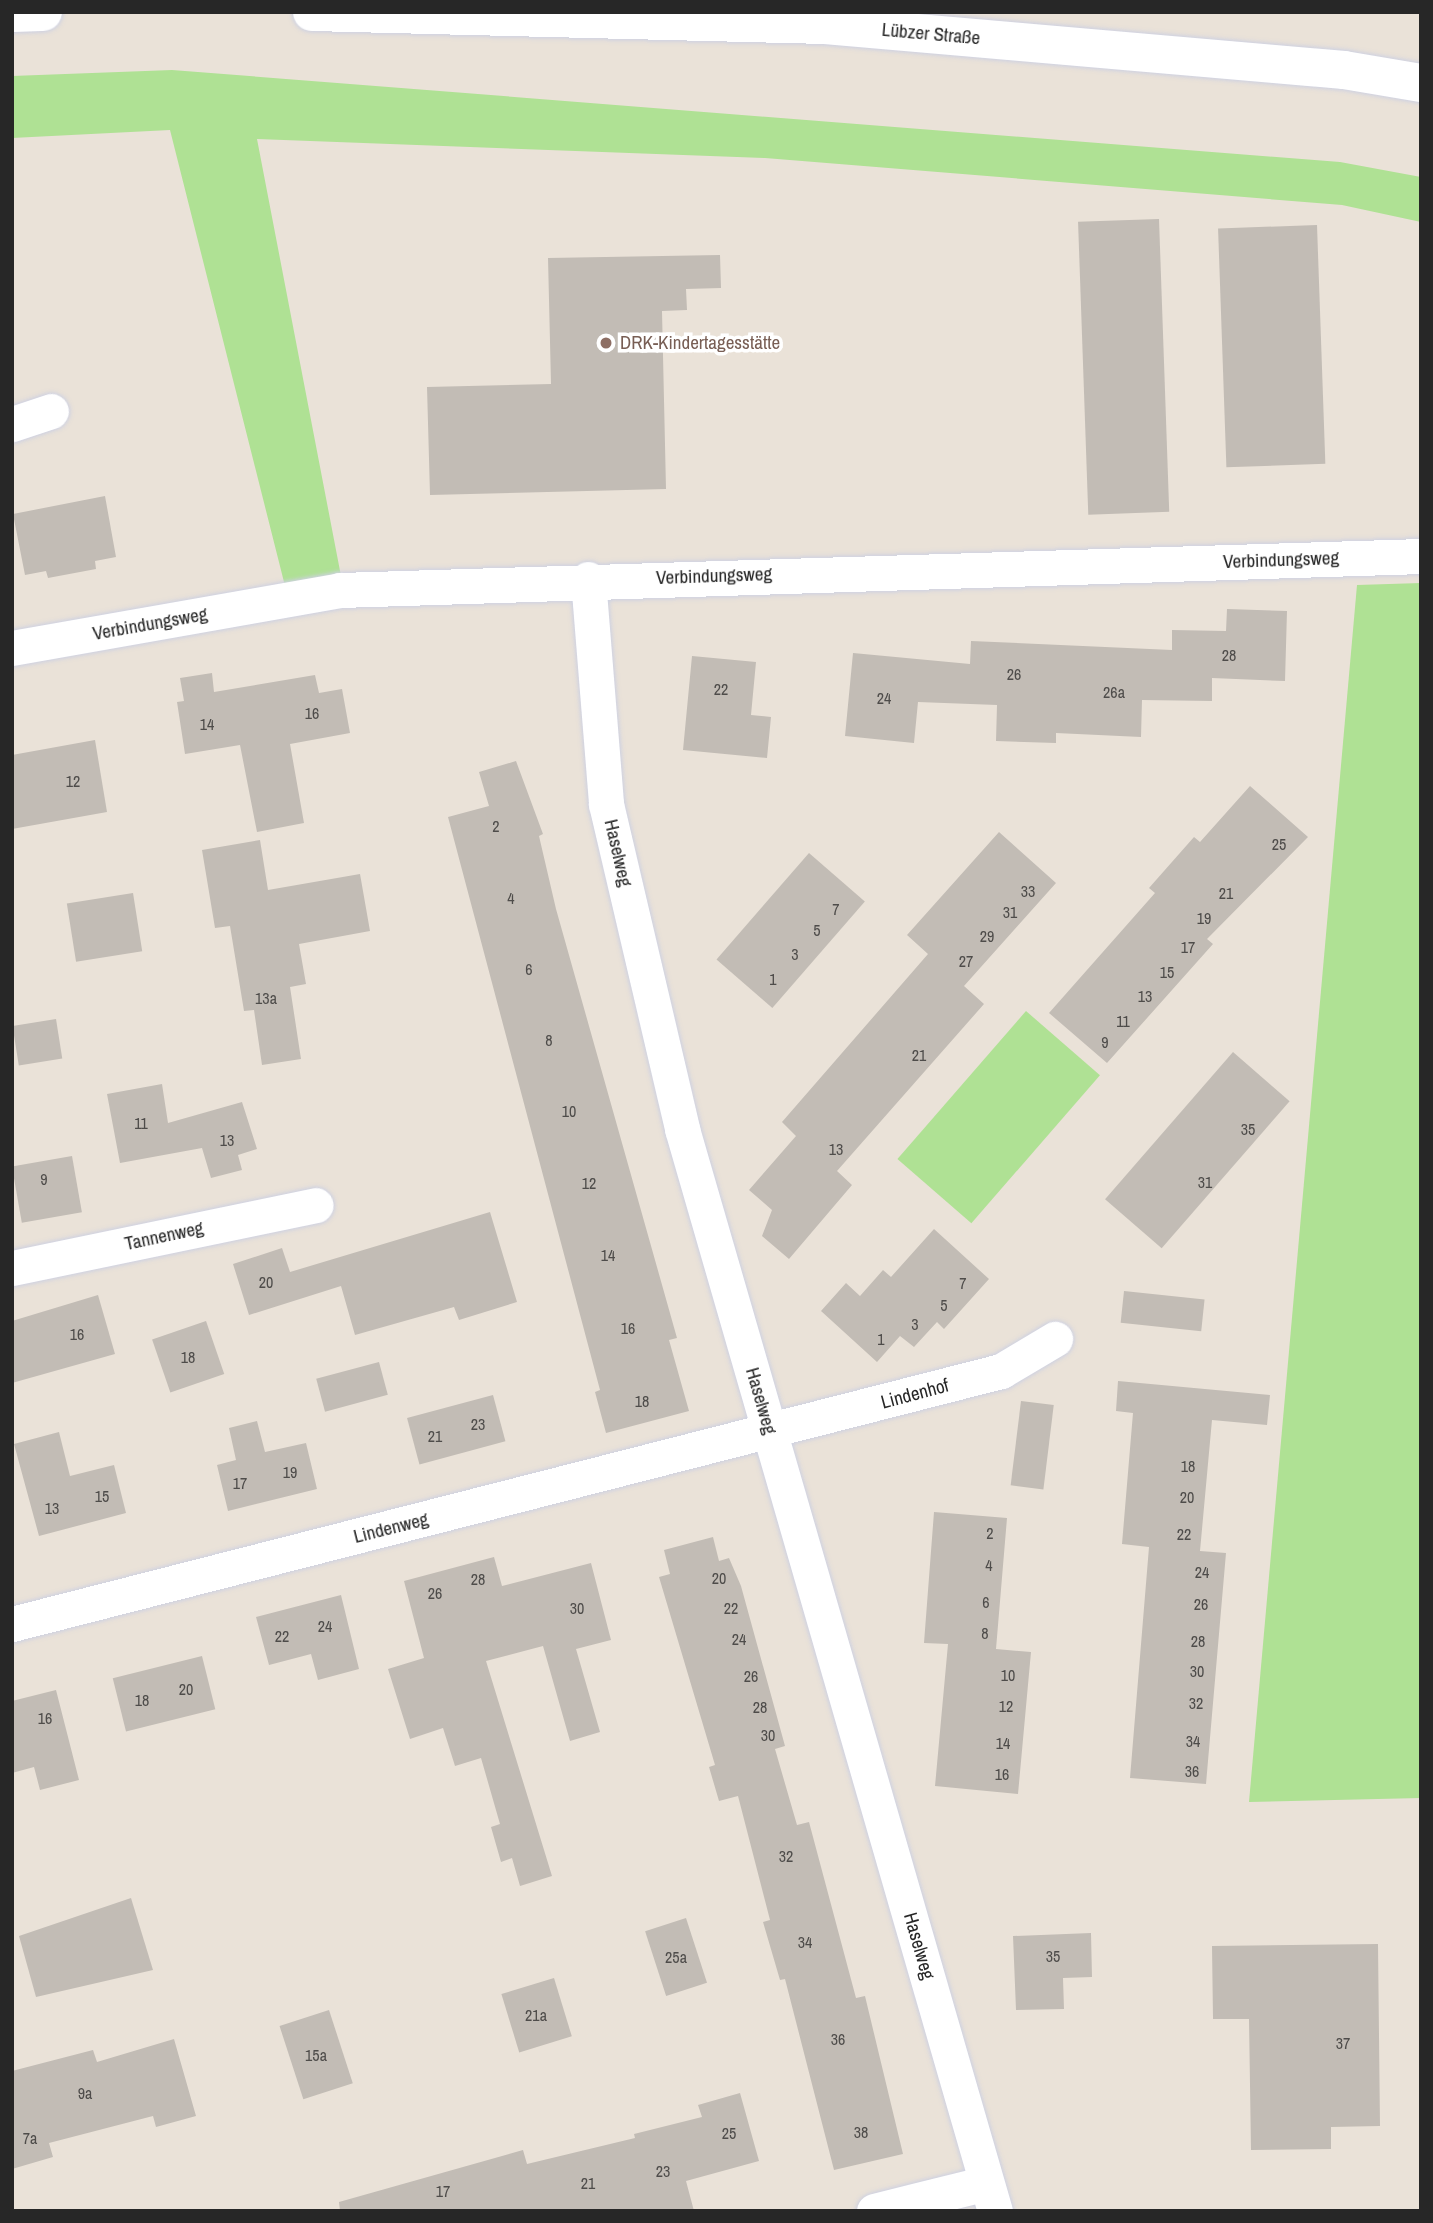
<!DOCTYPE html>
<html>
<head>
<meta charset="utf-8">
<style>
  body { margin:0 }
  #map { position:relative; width:1433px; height:2223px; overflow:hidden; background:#eae2d8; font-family:"Archivo Narrow",sans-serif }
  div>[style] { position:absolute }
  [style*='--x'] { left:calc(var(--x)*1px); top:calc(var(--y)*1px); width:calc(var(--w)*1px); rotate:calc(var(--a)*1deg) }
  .green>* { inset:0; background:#afe194; transform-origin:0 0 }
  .building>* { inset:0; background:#c2bcb5; transform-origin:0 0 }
  .roads { filter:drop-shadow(0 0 2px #ced1e1) drop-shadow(0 0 2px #ced1e1) }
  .minor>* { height:35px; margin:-17.5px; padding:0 17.5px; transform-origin:17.5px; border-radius:17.5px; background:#fff }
  .tertiary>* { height:38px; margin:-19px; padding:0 19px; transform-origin:19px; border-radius:19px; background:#fff }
  .dots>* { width:19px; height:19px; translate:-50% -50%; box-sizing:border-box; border:4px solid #fff; border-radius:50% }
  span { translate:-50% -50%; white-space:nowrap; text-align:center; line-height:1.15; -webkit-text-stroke:7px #fff; paint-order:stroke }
  .number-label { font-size:16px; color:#4e4c4a }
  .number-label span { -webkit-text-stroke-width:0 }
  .street-label { font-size:19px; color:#272727 }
  .education-label { font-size:19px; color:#785e54 }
  .left { translate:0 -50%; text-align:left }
  .frame { position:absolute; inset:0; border:14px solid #272727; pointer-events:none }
</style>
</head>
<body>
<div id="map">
  <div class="green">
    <div style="clip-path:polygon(172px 70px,1340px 162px,1421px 177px,1421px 222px,1342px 205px,765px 158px,257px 139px,341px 576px,285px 586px,170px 130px,12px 138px,12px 76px)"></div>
    <div style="clip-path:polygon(1421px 583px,1421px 1798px,1249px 1802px,1357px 585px)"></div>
    <div style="left:1026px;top:1011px;width:98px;height:196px;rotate:41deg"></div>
  </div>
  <div class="building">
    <div style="left:1159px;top:219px;width:293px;height:81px;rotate:88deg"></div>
    <div style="left:1317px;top:225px;width:239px;height:99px;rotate:88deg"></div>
    <div style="clip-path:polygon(720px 255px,721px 288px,686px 289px,687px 310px,662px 311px,666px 489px,430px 495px,427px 387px,551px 384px,548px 258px)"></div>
    <div style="clip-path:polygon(105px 496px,116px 557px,95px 561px,96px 569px,48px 578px,46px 571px,25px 575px,13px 514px)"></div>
    <div style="clip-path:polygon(1227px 609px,1287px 611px,1285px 681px,1212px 678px,1212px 701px,1142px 700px,1141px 737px,1056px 733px,1056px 743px,996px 741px,997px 705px,918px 702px,914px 743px,845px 736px,853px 653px,970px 664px,971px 641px,1172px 650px,1172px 630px,1226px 631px)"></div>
    <div style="clip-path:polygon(692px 656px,756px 662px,751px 715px,771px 717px,767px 758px,683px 750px)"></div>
    <div style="clip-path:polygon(212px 673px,214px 692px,315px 675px,319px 693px,342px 689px,350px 733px,290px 744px,304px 823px,257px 832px,240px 745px,185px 754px,177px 702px,184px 701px,180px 678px)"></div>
    <div style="clip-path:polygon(95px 740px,107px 812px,12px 829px,12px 755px)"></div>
    <div style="clip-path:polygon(516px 761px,543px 834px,539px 836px,556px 909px,677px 1338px,669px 1340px,689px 1411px,606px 1433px,595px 1392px,600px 1390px,448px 817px,489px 806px,479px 772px)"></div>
    <div style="clip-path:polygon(1250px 786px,1308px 837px,1207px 939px,1213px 944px,1107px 1063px,1049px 1013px,1155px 893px,1149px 888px,1194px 837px,1200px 842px)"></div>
    <div style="clip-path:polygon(999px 832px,1056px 883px,964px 986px,984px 1004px,837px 1171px,852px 1185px,789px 1259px,762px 1236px,772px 1210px,749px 1190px,796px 1136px,782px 1122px,928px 954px,907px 935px)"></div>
    <div style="clip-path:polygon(260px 840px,268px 890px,360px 874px,370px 931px,299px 944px,306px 984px,290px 987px,301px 1059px,262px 1065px,254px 1010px,244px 1011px,230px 926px,215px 928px,202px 850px)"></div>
    <div style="left:809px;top:853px;width:74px;height:141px;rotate:41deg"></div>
    <div style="left:133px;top:893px;width:59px;height:67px;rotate:81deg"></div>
    <div style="left:56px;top:1019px;width:40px;height:44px;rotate:81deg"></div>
    <div style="left:1233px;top:1052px;width:75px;height:195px;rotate:41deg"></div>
    <div style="clip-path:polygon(162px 1084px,168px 1123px,242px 1102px,257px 1149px,238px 1155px,242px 1170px,211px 1178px,202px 1148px,120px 1163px,107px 1094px)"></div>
    <div style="left:72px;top:1156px;width:57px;height:61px;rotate:80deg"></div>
    <div style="clip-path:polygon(490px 1212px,517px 1302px,459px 1320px,454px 1307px,355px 1335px,341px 1286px,249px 1315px,233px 1264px,282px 1248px,290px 1272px)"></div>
    <div style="clip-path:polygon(934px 1229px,989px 1279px,944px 1329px,937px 1322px,914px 1347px,900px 1336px,877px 1362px,821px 1311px,846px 1283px,860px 1296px,883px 1270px,891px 1277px)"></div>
    <div style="left:1124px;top:1291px;width:81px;height:32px;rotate:6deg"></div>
    <div style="clip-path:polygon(98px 1295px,115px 1354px,12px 1383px,12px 1321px)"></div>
    <div style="left:206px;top:1321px;width:56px;height:57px;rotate:71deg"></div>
    <div style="left:379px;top:1362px;width:34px;height:65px;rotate:75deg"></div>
    <div style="clip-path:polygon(1118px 1381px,1270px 1395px,1267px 1425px,1212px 1420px,1200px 1551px,1226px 1553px,1206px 1784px,1130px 1778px,1149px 1547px,1122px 1544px,1133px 1413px,1116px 1411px)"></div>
    <div style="left:493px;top:1395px;width:48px;height:89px;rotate:75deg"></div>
    <div style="left:1021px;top:1401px;width:33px;height:85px;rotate:7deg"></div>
    <div style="clip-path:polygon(257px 1421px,265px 1452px,306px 1443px,317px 1489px,228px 1511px,217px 1465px,236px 1460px,229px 1428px)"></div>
    <div style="clip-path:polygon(59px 1432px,70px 1476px,114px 1465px,126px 1513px,39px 1536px,14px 1444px)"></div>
    <div style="clip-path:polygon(934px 1512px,1007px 1518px,996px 1649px,1031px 1652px,1018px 1794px,935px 1786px,948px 1644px,924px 1643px)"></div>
    <div style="clip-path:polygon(713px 1537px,719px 1561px,729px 1558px,741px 1586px,785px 1746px,775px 1749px,797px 1825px,809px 1822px,856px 1998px,865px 1996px,903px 2154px,834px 2170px,785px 1979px,780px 1980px,763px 1922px,770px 1920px,738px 1796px,719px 1801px,709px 1767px,715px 1765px,659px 1577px,670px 1574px,664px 1550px)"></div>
    <div style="clip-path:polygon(494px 1557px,502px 1586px,591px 1563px,611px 1640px,576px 1649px,600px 1732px,570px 1741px,543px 1646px,486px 1661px,552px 1876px,520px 1886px,512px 1858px,501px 1862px,491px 1827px,500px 1824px,481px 1758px,455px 1766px,443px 1728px,410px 1739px,388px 1669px,424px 1658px,404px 1581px)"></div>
    <div style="clip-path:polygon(341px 1595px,359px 1669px,318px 1680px,311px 1654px,269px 1665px,256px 1617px)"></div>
    <div style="left:202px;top:1656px;width:55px;height:92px;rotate:76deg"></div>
    <div style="clip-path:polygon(56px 1690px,79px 1780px,40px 1790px,34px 1767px,12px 1773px,12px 1701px)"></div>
    <div style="clip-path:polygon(131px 1898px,153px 1970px,36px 1997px,19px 1936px)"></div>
    <div style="left:686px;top:1918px;width:68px;height:43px;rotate:72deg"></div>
    <div style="clip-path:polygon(1091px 1933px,1092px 1977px,1063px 1978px,1064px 2009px,1016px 2010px,1013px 1936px)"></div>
    <div style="clip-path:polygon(1378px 1944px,1380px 2126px,1331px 2127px,1331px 2149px,1251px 2150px,1249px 2019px,1213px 2019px,1212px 1946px)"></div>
    <div style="left:554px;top:1978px;width:61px;height:55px;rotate:73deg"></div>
    <div style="left:329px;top:2010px;width:77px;height:52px;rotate:72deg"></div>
    <div style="clip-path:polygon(174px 2039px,196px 2116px,156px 2127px,153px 2116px,49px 2143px,53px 2157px,12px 2169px,12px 2071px,93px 2050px,97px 2062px)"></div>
    <div style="clip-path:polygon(740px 2093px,759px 2161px,686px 2181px,694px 2211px,340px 2211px,339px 2202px,523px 2150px,527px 2164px,635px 2138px,634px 2134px,702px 2117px,698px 2105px)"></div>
  </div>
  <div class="roads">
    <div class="minor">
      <div style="--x:12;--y:424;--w:41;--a:-18.4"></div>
      <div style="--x:588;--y:579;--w:226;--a:85.4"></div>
      <div style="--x:606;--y:804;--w:334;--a:76.8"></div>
      <div style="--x:682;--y:1129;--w:1126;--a:73.87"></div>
      <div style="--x:12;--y:648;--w:333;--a:-10"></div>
      <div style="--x:340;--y:590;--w:1082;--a:-1.8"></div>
      <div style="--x:12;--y:1268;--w:310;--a:-11.7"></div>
      <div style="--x:12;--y:1624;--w:1021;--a:-14.35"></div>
      <div style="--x:1001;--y:1371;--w:63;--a:-30.7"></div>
      <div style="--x:874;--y:2211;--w:115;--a:-14"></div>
    </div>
    <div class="tertiary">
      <div style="--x:312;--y:12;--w:513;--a:1.45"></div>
      <div style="--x:825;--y:25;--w:521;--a:4.96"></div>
      <div style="--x:1344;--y:70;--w:78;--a:9.6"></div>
      <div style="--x:12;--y:13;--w:31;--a:-2"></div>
    </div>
  </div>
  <div class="dots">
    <div style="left:606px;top:343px;background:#8d6e63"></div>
  </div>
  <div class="number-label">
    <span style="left:1229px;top:655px">28</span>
    <span style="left:1014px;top:674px">26</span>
    <span style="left:721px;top:689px">22</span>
    <span style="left:1114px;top:692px">26a</span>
    <span style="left:884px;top:698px">24</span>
    <span style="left:312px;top:713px">16</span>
    <span style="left:207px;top:724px">14</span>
    <span style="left:73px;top:781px">12</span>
    <span style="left:496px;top:826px">2</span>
    <span style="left:1279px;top:844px">25</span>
    <span style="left:1028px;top:891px">33</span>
    <span style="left:1226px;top:893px">21</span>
    <span style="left:511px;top:898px">4</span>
    <span style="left:836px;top:909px">7</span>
    <span style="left:1010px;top:912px">31</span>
    <span style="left:1204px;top:918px">19</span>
    <span style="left:817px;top:930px">5</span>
    <span style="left:987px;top:936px">29</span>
    <span style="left:1188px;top:947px">17</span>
    <span style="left:795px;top:954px">3</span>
    <span style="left:966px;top:961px">27</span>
    <span style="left:529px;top:969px">6</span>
    <span style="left:1167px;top:972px">15</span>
    <span style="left:773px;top:979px">1</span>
    <span style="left:1145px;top:996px">13</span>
    <span style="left:266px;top:998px">13a</span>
    <span style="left:1123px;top:1021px">11</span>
    <span style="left:549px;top:1040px">8</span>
    <span style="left:1105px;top:1042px">9</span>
    <span style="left:919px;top:1055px">21</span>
    <span style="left:569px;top:1111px">10</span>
    <span style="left:141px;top:1123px">11</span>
    <span style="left:1248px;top:1129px">35</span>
    <span style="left:227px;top:1140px">13</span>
    <span style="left:836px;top:1149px">13</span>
    <span style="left:44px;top:1179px">9</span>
    <span style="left:1205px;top:1182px">31</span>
    <span style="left:589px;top:1183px">12</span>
    <span style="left:608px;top:1255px">14</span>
    <span style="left:266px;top:1282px">20</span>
    <span style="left:963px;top:1283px">7</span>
    <span style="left:944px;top:1305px">5</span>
    <span style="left:915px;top:1324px">3</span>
    <span style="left:628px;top:1328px">16</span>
    <span style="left:77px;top:1334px">16</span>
    <span style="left:881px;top:1339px">1</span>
    <span style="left:188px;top:1357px">18</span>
    <span style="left:642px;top:1401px">18</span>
    <span style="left:478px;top:1424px">23</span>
    <span style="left:435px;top:1436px">21</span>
    <span style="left:1188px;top:1466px">18</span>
    <span style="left:290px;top:1472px">19</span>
    <span style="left:240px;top:1483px">17</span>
    <span style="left:102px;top:1496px">15</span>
    <span style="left:1187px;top:1497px">20</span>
    <span style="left:52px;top:1508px">13</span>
    <span style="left:990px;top:1533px">2</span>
    <span style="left:1184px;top:1534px">22</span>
    <span style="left:989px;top:1565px">4</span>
    <span style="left:1202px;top:1572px">24</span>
    <span style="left:719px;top:1578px">20</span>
    <span style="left:478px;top:1579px">28</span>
    <span style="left:435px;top:1593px">26</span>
    <span style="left:986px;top:1602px">6</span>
    <span style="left:1201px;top:1604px">26</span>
    <span style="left:577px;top:1608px">30</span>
    <span style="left:731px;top:1608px">22</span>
    <span style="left:325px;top:1626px">24</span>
    <span style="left:985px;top:1633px">8</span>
    <span style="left:282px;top:1636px">22</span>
    <span style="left:739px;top:1639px">24</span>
    <span style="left:1198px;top:1641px">28</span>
    <span style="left:1197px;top:1671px">30</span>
    <span style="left:1008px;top:1675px">10</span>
    <span style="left:751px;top:1676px">26</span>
    <span style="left:186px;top:1689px">20</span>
    <span style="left:142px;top:1700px">18</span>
    <span style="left:1196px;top:1703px">32</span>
    <span style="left:1006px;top:1706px">12</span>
    <span style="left:760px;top:1707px">28</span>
    <span style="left:45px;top:1718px">16</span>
    <span style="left:768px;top:1735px">30</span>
    <span style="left:1193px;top:1741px">34</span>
    <span style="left:1003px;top:1743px">14</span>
    <span style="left:1192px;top:1771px">36</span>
    <span style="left:1002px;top:1774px">16</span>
    <span style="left:786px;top:1856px">32</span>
    <span style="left:805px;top:1942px">34</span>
    <span style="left:1053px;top:1956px">35</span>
    <span style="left:676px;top:1957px">25a</span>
    <span style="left:536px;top:2015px">21a</span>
    <span style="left:838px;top:2039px">36</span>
    <span style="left:1343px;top:2043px">37</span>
    <span style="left:316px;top:2055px">15a</span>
    <span style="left:85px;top:2093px">9a</span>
    <span style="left:861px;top:2132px">38</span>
    <span style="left:729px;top:2133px">25</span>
    <span style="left:30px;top:2138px">7a</span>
    <span style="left:663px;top:2171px">23</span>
    <span style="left:588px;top:2183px">21</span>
    <span style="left:443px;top:2191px">17</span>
  </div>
  <div class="street-label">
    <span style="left:931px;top:34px;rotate:5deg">Lübzer Straße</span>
    <span style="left:1281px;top:560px;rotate:-2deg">Verbindungsweg</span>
    <span style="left:714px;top:576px;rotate:-2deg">Verbindungsweg</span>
    <span style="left:150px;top:624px;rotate:-10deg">Verbindungsweg</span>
    <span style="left:618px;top:853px;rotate:77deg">Haselweg</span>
    <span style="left:164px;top:1236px;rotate:-12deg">Tannenweg</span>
    <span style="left:915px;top:1394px;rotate:-15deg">Lindenhof</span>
    <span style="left:761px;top:1401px;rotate:74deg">Haselweg</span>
    <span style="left:391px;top:1528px;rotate:-14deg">Lindenweg</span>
    <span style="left:919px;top:1946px;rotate:74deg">Haselweg</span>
  </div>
  <div class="education-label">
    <span class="left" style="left:620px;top:343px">DRK-Kindertagesstätte</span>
  </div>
  <div class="frame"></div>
</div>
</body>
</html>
